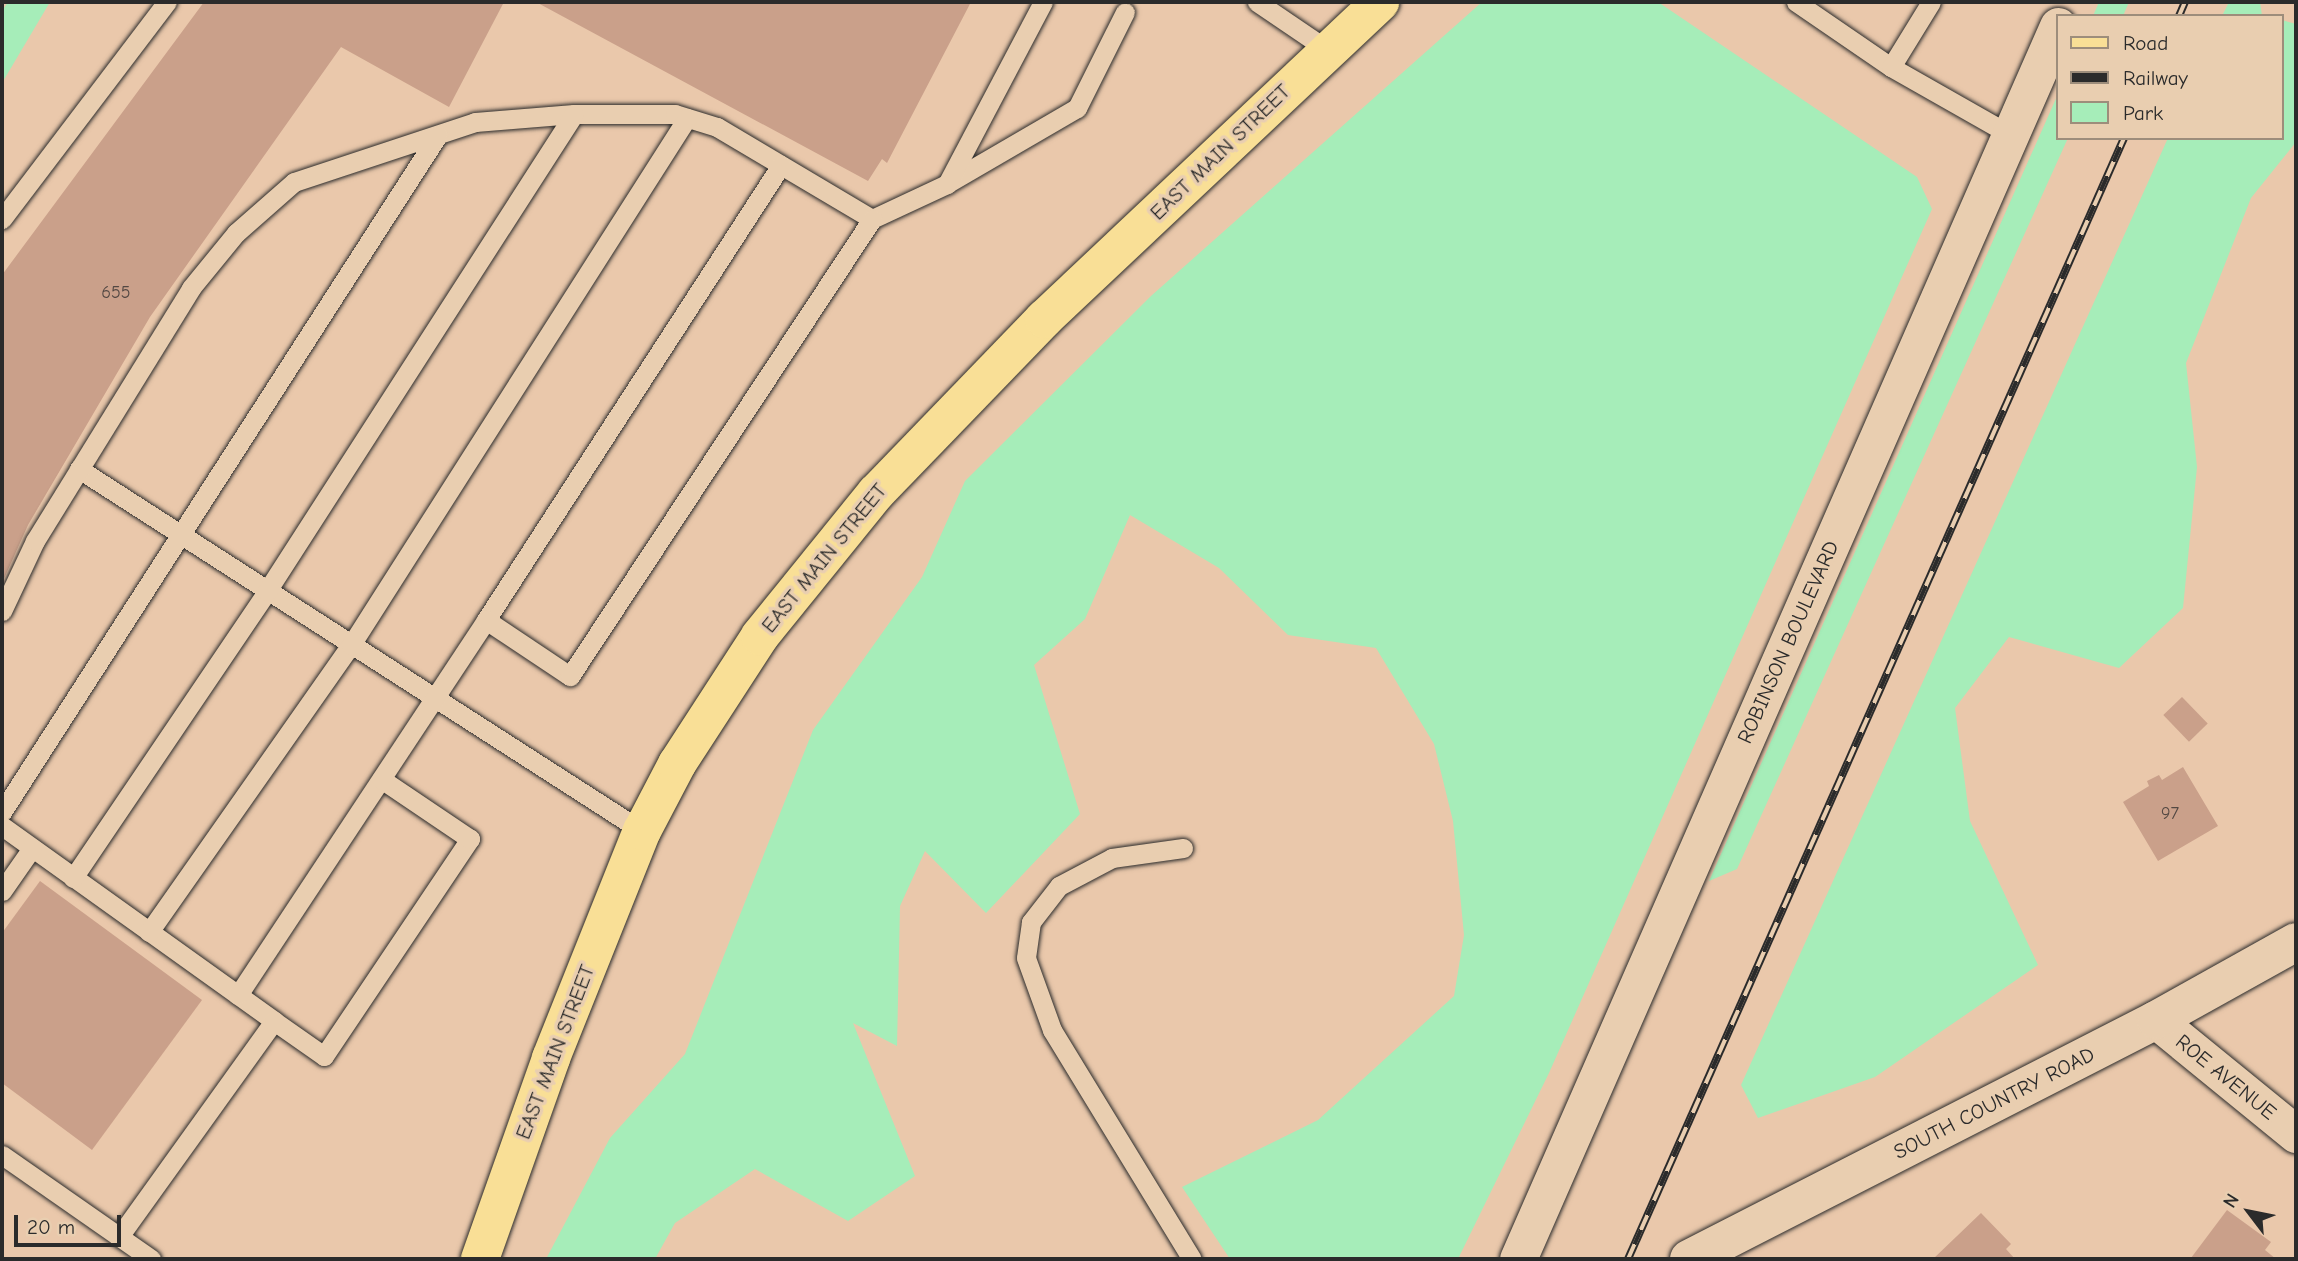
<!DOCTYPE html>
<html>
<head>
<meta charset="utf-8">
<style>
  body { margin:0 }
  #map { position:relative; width:2298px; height:1261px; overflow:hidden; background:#eac8ab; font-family:"Comic Neue",sans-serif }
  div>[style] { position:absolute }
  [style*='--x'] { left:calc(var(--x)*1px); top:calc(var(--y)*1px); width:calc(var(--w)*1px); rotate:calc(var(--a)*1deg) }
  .green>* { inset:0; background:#a6edb9 }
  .building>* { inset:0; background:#caa08a; transform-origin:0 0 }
  .roads { filter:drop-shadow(0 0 2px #2b2b2b) drop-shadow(0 0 2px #2b2b2b) }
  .lane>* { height:19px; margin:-9.5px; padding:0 9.5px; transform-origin:9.5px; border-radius:9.5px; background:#e9ceb0 }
  .street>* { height:37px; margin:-18.5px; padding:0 18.5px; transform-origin:18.5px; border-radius:18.5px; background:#e9ceb0 }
  .secondary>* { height:38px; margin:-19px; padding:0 19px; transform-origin:19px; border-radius:19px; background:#e9ceb0 }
  .primary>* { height:38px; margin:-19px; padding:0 19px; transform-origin:19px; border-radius:19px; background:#f9df96 }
  .rail>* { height:8px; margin-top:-4px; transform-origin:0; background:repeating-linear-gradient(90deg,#e9ceb0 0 16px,#2b2b2b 0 32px); box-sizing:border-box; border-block:2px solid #2b2b2b }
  span { translate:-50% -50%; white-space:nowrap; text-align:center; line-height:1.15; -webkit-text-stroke:7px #e9ceb0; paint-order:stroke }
  .number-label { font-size:18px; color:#534843 }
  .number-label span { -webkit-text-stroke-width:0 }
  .street-label { font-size:21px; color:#2b2b2b }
  .frame { position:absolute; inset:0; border:4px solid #2b2b2b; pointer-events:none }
  .legend { position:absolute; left:2056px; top:14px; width:228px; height:126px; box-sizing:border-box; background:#e9ceb0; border:2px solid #9d8d7b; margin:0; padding:9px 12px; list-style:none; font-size:21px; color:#2b2b2b }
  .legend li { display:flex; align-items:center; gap:14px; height:35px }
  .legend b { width:35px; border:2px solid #9d8d7b }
  .north { position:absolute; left:2214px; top:1177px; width:70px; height:70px; -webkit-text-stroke:5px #e9ceb0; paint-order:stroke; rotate:302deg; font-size:19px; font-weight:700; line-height:28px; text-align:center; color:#2b2b2b }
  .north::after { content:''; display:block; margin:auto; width:24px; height:32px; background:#2b2b2b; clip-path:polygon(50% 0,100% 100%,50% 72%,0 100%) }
  .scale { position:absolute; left:14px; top:1215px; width:107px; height:32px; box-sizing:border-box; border:4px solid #2b2b2b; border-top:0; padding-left:9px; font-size:21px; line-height:24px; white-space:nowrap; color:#2b2b2b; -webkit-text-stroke:5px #e9ceb0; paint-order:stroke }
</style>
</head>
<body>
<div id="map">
  <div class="green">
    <div style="clip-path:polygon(8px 2px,50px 2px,2px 83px,2px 11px)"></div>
    <div style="clip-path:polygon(1482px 2px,1658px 2px,1917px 177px,1932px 209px,1549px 1073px,1458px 1259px,1230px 1259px,1182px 1187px,1318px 1120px,1454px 996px,1464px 935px,1453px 821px,1434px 744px,1376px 648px,1288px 635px,1219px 568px,1130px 515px,1085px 619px,1034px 665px,1080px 814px,986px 913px,925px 851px,900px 906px,897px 1046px,853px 1023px,915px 1176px,848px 1221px,755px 1169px,675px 1223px,655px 1259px,546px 1259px,610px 1138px,685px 1054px,813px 730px,922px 577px,965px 481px,1151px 296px)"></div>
    <div style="clip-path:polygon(2099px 2px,2129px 2px,2123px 16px,2093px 16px)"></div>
    <div style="clip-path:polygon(2229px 2px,2260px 2px,2262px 16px,2222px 16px)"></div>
    <div style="clip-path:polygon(2282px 20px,2296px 24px,2296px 142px,2251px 198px,2186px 363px,2197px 467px,2183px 608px,2119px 668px,2009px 637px,1955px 708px,1970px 821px,2038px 965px,1875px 1077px,1758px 1118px,1741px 1085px,2168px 138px,2282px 138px)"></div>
    <div style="clip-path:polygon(2058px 94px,2058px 138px,2068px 138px,1737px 869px,1709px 881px)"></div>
  </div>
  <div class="building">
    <div style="clip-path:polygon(204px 2px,504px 2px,449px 107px,341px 47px,150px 317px,28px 525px,2px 583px,2px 275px)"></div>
    <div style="clip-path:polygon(536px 2px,971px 2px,887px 163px,882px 159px,868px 181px)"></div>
    <div style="left:2182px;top:697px;width:37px;height:26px;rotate:46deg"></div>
    <div style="clip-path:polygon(2183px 767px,2218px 826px,2158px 861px,2123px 802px,2149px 786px,2147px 781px,2159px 775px,2162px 780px)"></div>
    <div style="clip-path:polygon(40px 881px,202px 1000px,92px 1150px,2px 1083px,2px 933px)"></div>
    <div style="clip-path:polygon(2227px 1210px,2271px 1242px,2265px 1250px,2276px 1259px,2191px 1258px)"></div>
    <div style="clip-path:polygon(1981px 1213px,2011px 1244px,2006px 1249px,2015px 1259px,1933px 1259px)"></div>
  </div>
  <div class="roads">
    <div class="lane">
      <div style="--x:1257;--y:2;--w:86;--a:34.1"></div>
      <div style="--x:1796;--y:2;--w:115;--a:34.4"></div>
      <div style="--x:1891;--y:67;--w:76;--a:-58.4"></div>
      <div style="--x:1891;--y:67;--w:136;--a:29.6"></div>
      <div style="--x:948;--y:183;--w:149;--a:-30.2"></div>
      <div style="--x:1077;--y:108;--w:107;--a:-63.4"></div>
      <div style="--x:2;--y:219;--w:273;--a:-52.8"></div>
      <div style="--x:79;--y:469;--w:669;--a:32.74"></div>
      <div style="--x:2;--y:611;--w:77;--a:-64.8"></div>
      <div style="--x:35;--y:541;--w:297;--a:-58.3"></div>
      <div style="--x:191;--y:288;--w:71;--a:-50.7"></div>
      <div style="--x:236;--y:233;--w:77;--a:-41.3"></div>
      <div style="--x:294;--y:182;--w:191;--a:-18.3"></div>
      <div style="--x:475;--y:122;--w:99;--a:-4.6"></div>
      <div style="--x:574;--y:114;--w:101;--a:0"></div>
      <div style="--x:675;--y:114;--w:44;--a:17.2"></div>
      <div style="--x:717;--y:127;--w:180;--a:30.7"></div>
      <div style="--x:872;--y:219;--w:83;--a:-25"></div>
      <div style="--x:947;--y:184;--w:206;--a:-62.2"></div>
      <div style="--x:486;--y:620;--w:542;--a:-57.04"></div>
      <div style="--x:2;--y:812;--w:805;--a:-57.22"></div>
      <div style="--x:2;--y:826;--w:335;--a:35.6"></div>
      <div style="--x:274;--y:1021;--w:266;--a:125.7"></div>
      <div style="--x:1183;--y:848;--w:72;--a:172"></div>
      <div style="--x:1112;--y:858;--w:60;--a:152.2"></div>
      <div style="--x:1059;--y:886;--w:46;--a:127.9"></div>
      <div style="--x:1031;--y:922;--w:36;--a:98"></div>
      <div style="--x:1026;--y:958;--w:77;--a:70.1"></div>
      <div style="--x:1052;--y:1030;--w:268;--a:58.6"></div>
      <div style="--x:73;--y:878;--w:346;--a:-55.9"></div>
      <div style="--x:267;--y:591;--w:567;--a:-57.23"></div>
      <div style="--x:2;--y:891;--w:52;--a:-55.1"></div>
      <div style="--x:149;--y:932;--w:351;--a:-54.9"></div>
      <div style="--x:351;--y:645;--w:625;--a:-57.48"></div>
      <div style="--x:238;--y:995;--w:450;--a:-56.5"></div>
      <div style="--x:486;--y:620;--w:101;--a:33.7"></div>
      <div style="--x:570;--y:676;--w:548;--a:-56.54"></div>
      <div style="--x:274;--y:1021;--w:61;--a:35"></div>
      <div style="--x:324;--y:1056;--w:262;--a:-56.1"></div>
      <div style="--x:470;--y:839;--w:107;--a:-146"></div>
      <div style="--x:2;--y:1155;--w:182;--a:34.9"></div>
    </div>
    <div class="street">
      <div style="--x:2156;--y:1020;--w:181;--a:39.2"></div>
      <div style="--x:1518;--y:1259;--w:1346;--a:-66.35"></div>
    </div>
    <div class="secondary">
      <div style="--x:1689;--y:1259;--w:525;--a:-27.1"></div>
      <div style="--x:2156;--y:1020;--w:160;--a:-29.1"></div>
    </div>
    <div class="primary">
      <div style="--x:480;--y:1259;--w:213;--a:-70.5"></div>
      <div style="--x:551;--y:1058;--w:245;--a:-68.2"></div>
      <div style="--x:642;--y:831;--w:76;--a:-62.4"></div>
      <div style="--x:677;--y:764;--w:153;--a:-57"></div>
      <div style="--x:760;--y:636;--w:184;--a:-51"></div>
      <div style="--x:876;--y:493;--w:242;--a:-46"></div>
      <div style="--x:1044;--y:319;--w:462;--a:-43.3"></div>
    </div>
  </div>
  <div class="rail">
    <div style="--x:2179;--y:16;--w:15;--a:-67"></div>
    <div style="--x:1628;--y:1259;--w:1226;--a:-66.13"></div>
  </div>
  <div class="number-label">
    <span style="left:116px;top:293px">655</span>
    <span style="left:2170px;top:814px">97</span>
  </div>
  <div class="street-label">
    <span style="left:1220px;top:152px;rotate:-44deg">EAST MAIN STREET</span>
    <span style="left:824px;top:558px;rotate:-51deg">EAST MAIN STREET</span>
    <span style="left:1788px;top:642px;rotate:-66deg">ROBINSON BOULEVARD</span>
    <span style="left:555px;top:1052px;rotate:-69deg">EAST MAIN STREET</span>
    <span style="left:2226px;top:1077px;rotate:39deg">ROE AVENUE</span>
    <span style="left:1994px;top:1103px;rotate:-27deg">SOUTH COUNTRY ROAD</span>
  </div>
  <div class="frame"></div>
  <ul class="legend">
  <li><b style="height:9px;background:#f9df96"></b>Road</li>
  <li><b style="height:9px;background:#2b2b2b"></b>Railway</li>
  <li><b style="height:19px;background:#a6edb9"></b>Park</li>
  </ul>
  <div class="north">N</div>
  <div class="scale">20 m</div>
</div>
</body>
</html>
